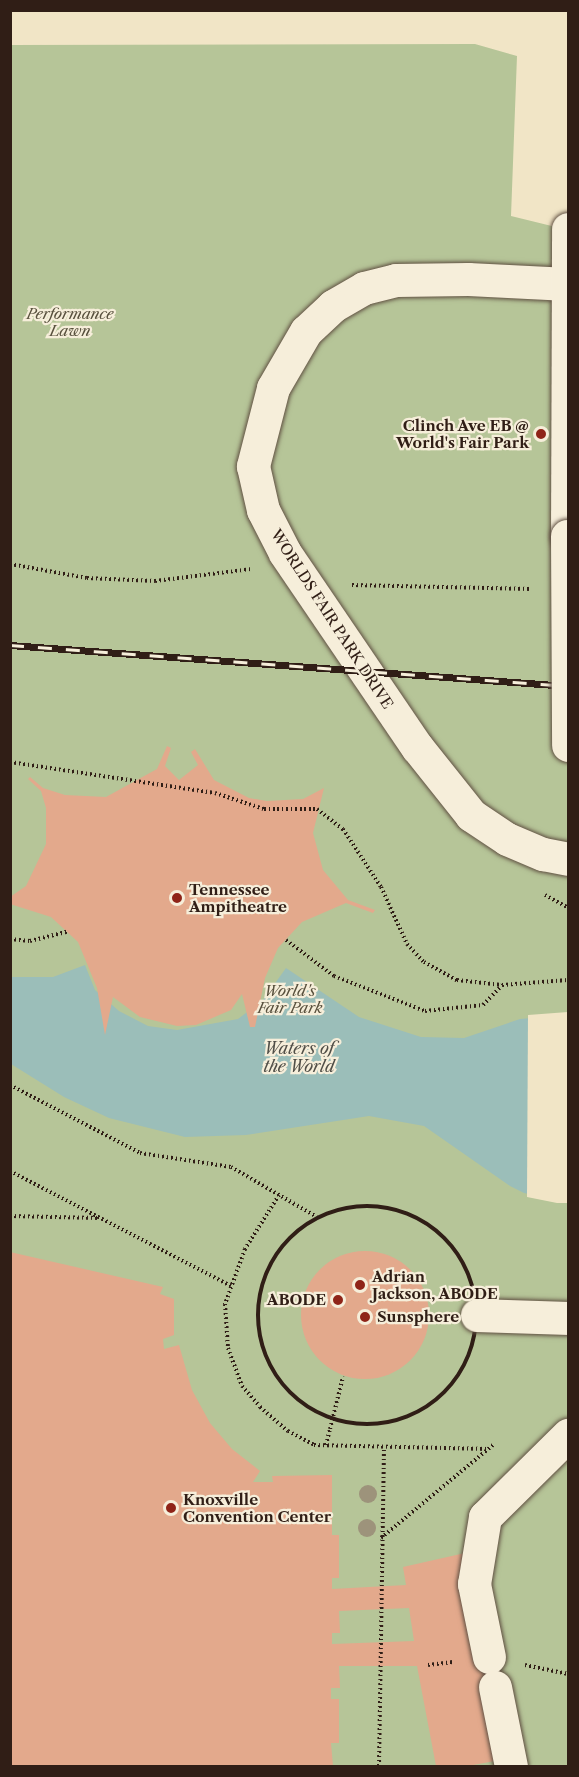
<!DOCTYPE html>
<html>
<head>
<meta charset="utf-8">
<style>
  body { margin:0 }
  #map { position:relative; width:579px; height:1777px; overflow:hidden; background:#f1e5c6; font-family:"Libre Caslon Text",serif }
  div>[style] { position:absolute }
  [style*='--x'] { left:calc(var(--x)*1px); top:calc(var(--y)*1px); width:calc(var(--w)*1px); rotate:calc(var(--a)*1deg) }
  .green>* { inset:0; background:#b6c598 }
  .water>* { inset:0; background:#9bbeb9 }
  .pier>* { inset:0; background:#f1e5c6 }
  .building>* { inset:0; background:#e3a98c }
  .round { border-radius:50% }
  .path>* { height:4px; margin-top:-2px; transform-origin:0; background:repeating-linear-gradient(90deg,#301e16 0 1.5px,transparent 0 4.5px) }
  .path>.ring { margin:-2px; padding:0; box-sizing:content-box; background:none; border:4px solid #301e16; border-radius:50% }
  .roads { filter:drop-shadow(0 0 2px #605042) drop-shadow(0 0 2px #605042) }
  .minor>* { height:33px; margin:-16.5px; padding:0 16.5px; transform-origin:16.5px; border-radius:16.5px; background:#f6eeda }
  .rail>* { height:7px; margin-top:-3.5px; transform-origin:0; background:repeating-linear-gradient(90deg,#f6eeda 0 14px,#301e16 0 28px); box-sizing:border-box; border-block:2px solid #301e16 }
  .path-bridge>* { height:4px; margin-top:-2px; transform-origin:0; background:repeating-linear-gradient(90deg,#301e16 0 1.5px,transparent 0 4.5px) }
  .bridges { filter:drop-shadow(0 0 2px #605042) drop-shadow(0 0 2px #605042) }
  .minor-bridge>* { height:33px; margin:-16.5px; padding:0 16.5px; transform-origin:16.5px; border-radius:16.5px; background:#f6eeda }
  .trees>* { width:18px; height:18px; margin:-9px; border-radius:50%; background:#9d937b }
  .dots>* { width:16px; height:16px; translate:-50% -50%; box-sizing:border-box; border:3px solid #f6eeda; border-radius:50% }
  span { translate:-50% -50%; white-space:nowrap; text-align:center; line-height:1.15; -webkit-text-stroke:4.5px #f6eeda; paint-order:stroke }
  .park-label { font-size:15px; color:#58503d; font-style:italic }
  .poi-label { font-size:15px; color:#301e16; font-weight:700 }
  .right { translate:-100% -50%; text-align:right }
  .left { translate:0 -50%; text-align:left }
  .street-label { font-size:15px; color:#301e16 }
  .water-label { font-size:16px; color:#504e47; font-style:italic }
  .frame { position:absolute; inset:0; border:12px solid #301e16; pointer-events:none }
</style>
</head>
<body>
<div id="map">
  <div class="green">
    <div style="clip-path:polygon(475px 44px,517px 56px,511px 216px,568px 230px,568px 1766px,11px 1766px,11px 45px)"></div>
  </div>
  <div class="water">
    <div style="clip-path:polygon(85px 965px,95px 990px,119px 1011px,148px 1026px,177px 1030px,238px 1019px,263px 1000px,286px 968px,359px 1017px,421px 1037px,464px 1038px,520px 1019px,568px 1015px,557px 1200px,524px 1193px,510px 1186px,424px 1126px,369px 1116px,246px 1135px,185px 1137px,109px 1118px,64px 1097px,11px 1064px,10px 977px,53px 977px)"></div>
  </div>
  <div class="pier">
    <div style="clip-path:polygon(568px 1012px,568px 1203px,557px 1203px,527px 1197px,528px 1015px)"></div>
  </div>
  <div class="building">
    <div style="clip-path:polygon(167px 746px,171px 748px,165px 766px,179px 780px,198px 765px,191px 752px,195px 749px,214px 780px,249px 798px,267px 801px,303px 799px,324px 788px,313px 833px,323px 870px,348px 900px,375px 910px,373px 913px,346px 903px,302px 922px,278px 948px,265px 978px,255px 1027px,250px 1027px,242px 994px,231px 1010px,196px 1025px,177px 1026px,140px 1017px,113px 997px,105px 1035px,97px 988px,78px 942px,51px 917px,10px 904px,10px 897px,26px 886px,46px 844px,46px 808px,41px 791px,28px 779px,30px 777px,43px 788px,65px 795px,106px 797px,157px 769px)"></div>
    <div class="round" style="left:301px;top:1251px;width:128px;height:128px"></div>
    <div style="clip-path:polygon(evenodd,10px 1252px,163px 1287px,160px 1294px,174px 1299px,174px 1335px,163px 1339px,164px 1349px,179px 1345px,192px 1390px,210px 1423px,232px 1449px,260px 1471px,253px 1482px,273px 1482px,272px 1476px,332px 1475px,332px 1535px,339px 1535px,339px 1578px,332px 1578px,332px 1589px,406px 1585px,403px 1567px,465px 1553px,489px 1657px,500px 1760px,468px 1766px,436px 1766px,417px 1666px,339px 1666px,340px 1688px,331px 1688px,331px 1699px,339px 1699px,339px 1743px,331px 1743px,333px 1766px,10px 1766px,10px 1252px,409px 1608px,414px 1641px,332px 1644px,332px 1633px,340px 1633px,339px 1611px,409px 1608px)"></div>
  </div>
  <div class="path">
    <div style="--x:10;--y:564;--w:78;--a:10.3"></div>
    <div style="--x:87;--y:578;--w:68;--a:2.5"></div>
    <div style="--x:155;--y:581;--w:98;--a:-7.1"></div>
    <div style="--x:352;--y:585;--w:179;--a:1.3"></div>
    <div style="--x:10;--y:762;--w:207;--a:8.6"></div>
    <div style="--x:215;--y:793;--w:52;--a:18.1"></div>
    <div style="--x:264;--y:809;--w:53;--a:0"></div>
    <div style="--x:317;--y:809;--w:33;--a:38"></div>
    <div style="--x:343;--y:829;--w:69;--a:56.8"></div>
    <div style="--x:381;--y:887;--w:63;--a:65.5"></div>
    <div style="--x:407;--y:944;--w:25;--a:47"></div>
    <div style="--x:424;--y:962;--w:38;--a:29"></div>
    <div style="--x:457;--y:980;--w:45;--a:6.3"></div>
    <div style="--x:545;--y:895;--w:26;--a:29"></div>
    <div style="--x:10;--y:939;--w:20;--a:6"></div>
    <div style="--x:30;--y:941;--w:38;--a:-14"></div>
    <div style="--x:286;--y:940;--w:60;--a:36.9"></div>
    <div style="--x:334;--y:976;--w:97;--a:21"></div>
    <div style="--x:425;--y:1011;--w:58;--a:-5.9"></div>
    <div style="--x:483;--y:1005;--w:28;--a:-46"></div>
    <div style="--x:502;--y:985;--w:66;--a:-4.3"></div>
    <div style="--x:10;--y:1085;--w:147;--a:27.6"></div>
    <div style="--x:140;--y:1153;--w:92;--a:8.7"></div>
    <div style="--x:231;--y:1167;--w:99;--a:30.2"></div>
    <div style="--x:10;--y:1171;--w:249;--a:27.5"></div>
    <div style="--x:279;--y:1195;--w:64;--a:122.2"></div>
    <div style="--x:245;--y:1249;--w:59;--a:110"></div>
    <div style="--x:225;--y:1304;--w:44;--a:86.1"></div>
    <div style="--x:228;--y:1348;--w:40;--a:69.8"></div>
    <div style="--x:242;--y:1386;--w:28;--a:49"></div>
    <div style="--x:260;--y:1407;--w:37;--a:41"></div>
    <div style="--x:288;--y:1431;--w:30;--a:28"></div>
    <div style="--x:314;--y:1445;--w:174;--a:1.3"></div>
    <div class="ring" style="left:258px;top:1206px;width:214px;height:214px"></div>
    <div style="--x:10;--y:1216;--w:89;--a:1.3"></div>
    <div style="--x:326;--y:1445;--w:16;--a:-76"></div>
    <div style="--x:381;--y:1538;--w:146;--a:-39.7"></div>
    <div style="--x:428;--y:1665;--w:25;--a:-7"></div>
    <div style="--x:525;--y:1665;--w:44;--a:11.8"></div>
    <div style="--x:379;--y:1766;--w:318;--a:-89.1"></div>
  </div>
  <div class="roads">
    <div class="minor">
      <div style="--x:568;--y:284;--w:100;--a:-177.1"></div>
      <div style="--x:468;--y:279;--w:72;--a:179.2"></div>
      <div style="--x:396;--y:280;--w:33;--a:166"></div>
      <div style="--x:364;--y:288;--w:36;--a:150"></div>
      <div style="--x:333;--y:306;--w:37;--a:137"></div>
      <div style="--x:306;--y:331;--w:66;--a:120.1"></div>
      <div style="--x:273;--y:388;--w:81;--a:104.4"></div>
      <div style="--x:253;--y:466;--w:45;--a:77.2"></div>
      <div style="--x:263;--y:510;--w:48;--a:62.9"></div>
      <div style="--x:285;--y:553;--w:235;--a:55.8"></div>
      <div style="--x:417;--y:747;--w:87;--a:51.5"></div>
      <div style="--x:471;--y:815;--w:43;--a:33.7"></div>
      <div style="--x:507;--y:839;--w:39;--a:23"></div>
      <div style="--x:543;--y:854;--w:25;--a:11"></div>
      <div style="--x:567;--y:536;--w:307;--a:-89.8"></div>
      <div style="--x:477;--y:1315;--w:91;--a:1.9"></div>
      <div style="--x:489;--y:1657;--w:75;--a:-101.6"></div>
      <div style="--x:474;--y:1584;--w:68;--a:-80.7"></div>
      <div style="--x:485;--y:1517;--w:117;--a:-44.7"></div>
      <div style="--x:495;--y:1687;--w:81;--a:78.6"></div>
    </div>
  </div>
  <div class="rail">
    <div style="--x:10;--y:645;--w:560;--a:4.2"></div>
  </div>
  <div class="path-bridge">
    <div style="--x:330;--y:1429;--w:54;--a:-76"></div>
  </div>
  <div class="bridges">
    <div class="minor-bridge">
      <div style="--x:567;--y:536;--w:209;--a:89.7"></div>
    </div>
  </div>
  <div class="trees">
    <div style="left:368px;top:1494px"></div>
    <div style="left:367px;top:1528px"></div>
  </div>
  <div class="dots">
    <div style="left:541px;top:434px;background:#8f2418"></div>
    <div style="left:177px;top:898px;background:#8f2418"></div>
    <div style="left:360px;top:1285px;background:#8f2418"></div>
    <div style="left:338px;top:1300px;background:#8f2418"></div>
    <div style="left:365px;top:1317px;background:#8f2418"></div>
    <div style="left:171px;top:1508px;background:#8f2418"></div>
  </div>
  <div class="park-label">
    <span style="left:70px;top:322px">Performance<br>Lawn</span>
    <span style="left:290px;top:999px">World's<br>Fair Park</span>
  </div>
  <div class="poi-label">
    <span class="right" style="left:529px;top:434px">Clinch Ave EB @<br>World's Fair Park</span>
    <span class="left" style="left:189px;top:898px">Tennessee<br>Ampitheatre</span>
    <span class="left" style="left:372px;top:1285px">Adrian<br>Jackson, ABODE</span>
    <span class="right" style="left:326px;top:1300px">ABODE</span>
    <span class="left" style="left:377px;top:1317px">Sunsphere</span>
    <span class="left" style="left:183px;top:1508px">Knoxville<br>Convention Center</span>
  </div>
  <div class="street-label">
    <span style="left:332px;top:619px;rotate:57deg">WORLDS FAIR PARK DRIVE</span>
  </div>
  <div class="water-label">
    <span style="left:299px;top:1057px">Waters of<br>the World</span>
  </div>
  <div class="frame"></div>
</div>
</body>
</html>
